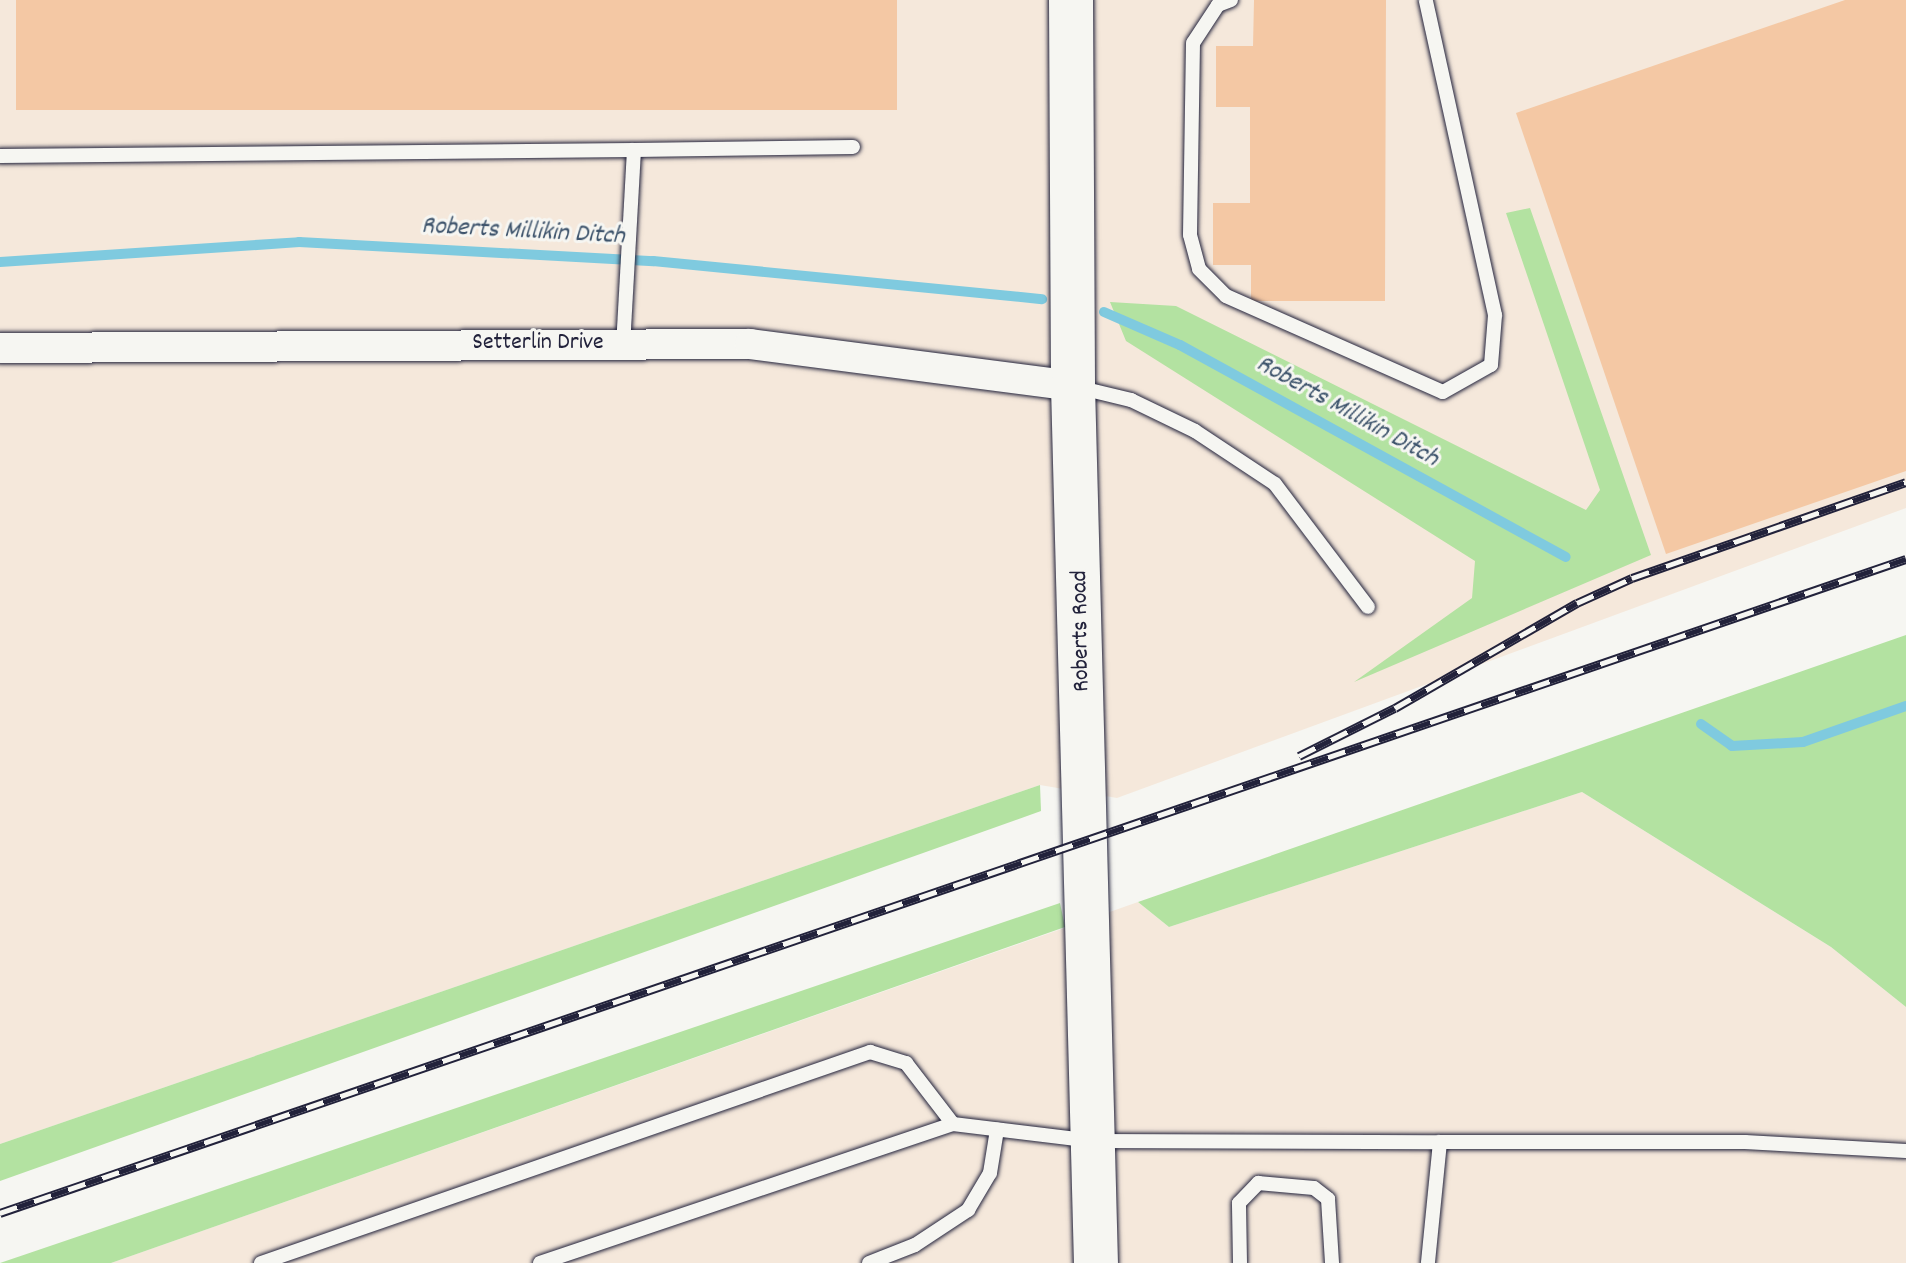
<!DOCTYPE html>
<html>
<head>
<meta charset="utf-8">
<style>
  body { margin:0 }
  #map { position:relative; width:1906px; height:1263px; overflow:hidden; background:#f6f6f2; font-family:Dekko,sans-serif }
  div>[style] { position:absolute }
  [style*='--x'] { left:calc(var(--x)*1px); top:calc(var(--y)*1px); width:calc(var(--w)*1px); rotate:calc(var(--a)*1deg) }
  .built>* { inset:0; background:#f5e8db }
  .green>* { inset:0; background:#b3e2a1 }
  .stream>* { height:10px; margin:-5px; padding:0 5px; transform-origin:5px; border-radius:5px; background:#7fcadf }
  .building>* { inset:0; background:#f4c8a4; transform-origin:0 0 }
  .roads { filter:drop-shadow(0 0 2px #22223b) drop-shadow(0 0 2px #22223b) }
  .service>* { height:14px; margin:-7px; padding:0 7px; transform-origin:7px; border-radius:7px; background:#f6f6f2 }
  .minor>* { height:30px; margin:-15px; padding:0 15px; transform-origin:15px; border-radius:15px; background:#f6f6f2 }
  .primary>* { height:44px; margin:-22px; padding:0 22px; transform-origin:22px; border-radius:22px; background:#f6f6f2 }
  .rail>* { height:9px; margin-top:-4.5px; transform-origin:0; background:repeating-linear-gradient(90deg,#f6f6f2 0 18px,#22223b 0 36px); box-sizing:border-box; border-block:2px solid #22223b }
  span { translate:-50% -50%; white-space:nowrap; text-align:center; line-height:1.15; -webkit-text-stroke:6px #f6f6f2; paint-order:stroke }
  .street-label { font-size:24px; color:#22223b }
  .water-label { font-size:26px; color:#3e546c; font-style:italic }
</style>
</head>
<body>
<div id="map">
  <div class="built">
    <div style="clip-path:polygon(0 0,1906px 0,1906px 508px,1117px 798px,1040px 785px,0 1144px)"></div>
    <div style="clip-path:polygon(1582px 792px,1831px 947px,1906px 1007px,1906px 1263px,111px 1263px,1138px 902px,1169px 927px)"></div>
  </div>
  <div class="green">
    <div style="clip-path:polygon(1530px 208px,1651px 555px,1354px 682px,1472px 598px,1475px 561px,1126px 341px,1110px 302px,1176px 306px,1586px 510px,1600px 490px,1506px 213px)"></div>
    <div style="clip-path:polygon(1906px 635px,1906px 1007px,1831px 947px,1582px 792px,1169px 927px,1138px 902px)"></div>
    <div style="clip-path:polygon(1040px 785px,1041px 811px,0 1181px,0 1144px)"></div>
    <div style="clip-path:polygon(1060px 903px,1065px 927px,111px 1263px,0 1263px)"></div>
  </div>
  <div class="stream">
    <div style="--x:0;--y:262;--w:300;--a:-3.8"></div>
    <div style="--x:299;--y:242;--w:355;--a:3.1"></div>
    <div style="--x:653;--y:261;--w:391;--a:5.6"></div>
    <div style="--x:1104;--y:312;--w:83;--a:23.5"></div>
    <div style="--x:1180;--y:345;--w:440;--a:28.8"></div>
    <div style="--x:1701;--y:724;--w:38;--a:35"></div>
    <div style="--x:1732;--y:746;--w:71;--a:-3.2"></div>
    <div style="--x:1803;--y:742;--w:109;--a:-19.3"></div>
  </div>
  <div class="building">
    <div style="left:16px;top:0;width:881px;height:110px"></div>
    <div style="clip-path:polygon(1254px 0,1386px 0,1385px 301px,1251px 301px,1251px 265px,1213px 265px,1213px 203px,1250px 203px,1250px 107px,1216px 107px,1216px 46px,1253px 46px)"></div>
    <div style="clip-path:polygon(1845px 0,1906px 0,1906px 471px,1666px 554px,1516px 113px)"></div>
  </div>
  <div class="roads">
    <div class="service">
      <div style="--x:1231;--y:0;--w:14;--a:159"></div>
      <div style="--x:1218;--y:5;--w:45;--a:123.3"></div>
      <div style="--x:1193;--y:43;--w:192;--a:90.9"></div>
      <div style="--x:1190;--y:235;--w:35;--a:75"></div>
      <div style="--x:1199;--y:269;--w:38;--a:45"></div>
      <div style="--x:1226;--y:296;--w:237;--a:23.9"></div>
      <div style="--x:1443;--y:392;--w:55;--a:-29.4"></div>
      <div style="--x:1491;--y:365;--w:50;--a:-85.4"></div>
      <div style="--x:1495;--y:315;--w:322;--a:-102.4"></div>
      <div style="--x:634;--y:150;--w:219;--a:-0.8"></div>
      <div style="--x:0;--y:156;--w:634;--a:-0.54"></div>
      <div style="--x:634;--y:150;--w:194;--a:93.2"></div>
      <div style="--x:1077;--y:387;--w:56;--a:13.5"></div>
      <div style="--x:1131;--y:400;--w:71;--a:25.8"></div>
      <div style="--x:1195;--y:431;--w:96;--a:33.5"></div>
      <div style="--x:1275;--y:484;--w:154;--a:52.9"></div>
      <div style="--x:1440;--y:1142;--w:305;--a:0"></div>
      <div style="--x:1745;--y:1142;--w:161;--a:3.2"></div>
      <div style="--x:261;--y:1263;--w:645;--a:-19.11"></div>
      <div style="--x:870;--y:1052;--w:38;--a:17"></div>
      <div style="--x:906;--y:1063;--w:77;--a:52.4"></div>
      <div style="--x:540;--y:1263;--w:436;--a:-18.6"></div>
      <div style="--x:953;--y:1124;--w:141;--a:6.9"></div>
      <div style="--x:1093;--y:1141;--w:347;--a:0.2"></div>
      <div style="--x:1440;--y:1142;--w:122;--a:95.7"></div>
      <div style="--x:869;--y:1263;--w:49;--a:-21.4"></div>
      <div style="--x:915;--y:1245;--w:64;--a:-33.4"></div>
      <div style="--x:968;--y:1210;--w:43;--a:-59.3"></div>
      <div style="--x:990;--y:1173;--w:44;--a:-80.8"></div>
      <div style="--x:1240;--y:1263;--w:60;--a:-91"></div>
      <div style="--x:1239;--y:1203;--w:28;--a:-46"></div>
      <div style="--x:1258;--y:1183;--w:56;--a:5.1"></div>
      <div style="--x:1314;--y:1188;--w:18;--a:38"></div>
      <div style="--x:1328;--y:1199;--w:64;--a:86.4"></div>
    </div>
    <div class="minor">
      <div style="--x:0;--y:348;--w:750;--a:-0.31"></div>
      <div style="--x:750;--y:344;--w:326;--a:7.4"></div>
    </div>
    <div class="primary">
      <div style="--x:1071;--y:0;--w:386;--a:89.7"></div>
      <div style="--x:1073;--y:386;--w:877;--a:88.5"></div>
    </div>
  </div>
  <div class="rail">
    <div style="--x:1299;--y:756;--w:107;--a:-26.6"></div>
    <div style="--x:1395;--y:708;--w:210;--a:-30"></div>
    <div style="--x:1577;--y:603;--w:60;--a:-24.4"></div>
    <div style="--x:1632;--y:578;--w:290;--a:-19.3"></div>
    <div style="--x:0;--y:1213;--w:2015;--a:-18.94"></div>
  </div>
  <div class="street-label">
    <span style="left:538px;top:344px">Setterlin Drive</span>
    <span style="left:1082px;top:631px;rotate:-91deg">Roberts Road</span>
  </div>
  <div class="water-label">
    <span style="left:523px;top:232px;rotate:3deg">Roberts Millikin Ditch</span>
    <span style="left:1347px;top:412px;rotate:29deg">Roberts Millikin Ditch</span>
  </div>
</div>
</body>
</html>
